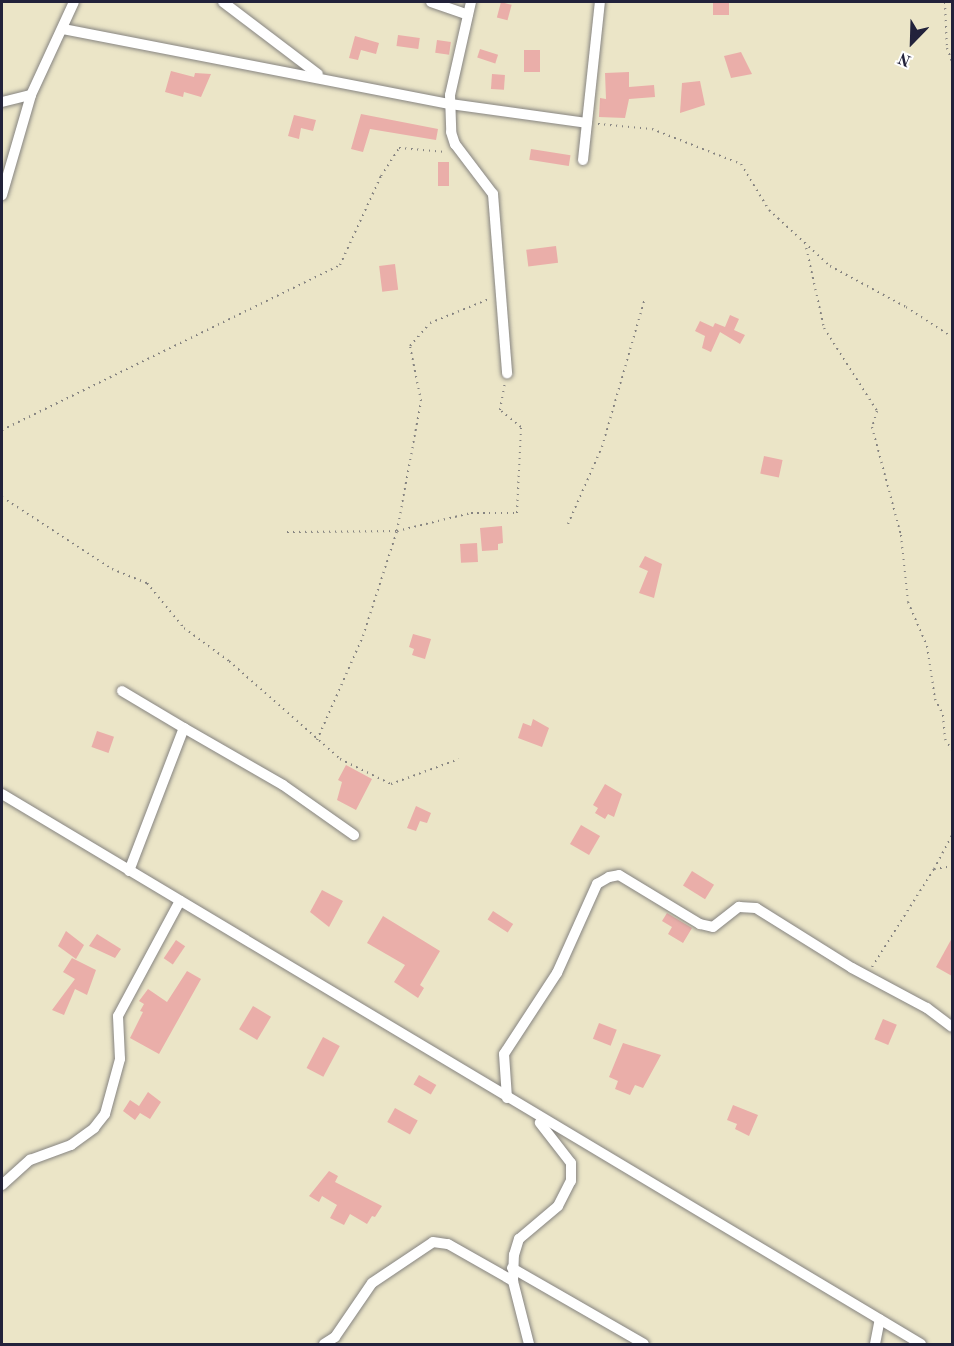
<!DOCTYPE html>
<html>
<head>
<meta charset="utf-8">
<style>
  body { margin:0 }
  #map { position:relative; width:954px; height:1346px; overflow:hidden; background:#ebe5c7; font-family:"Old Standard TT",serif }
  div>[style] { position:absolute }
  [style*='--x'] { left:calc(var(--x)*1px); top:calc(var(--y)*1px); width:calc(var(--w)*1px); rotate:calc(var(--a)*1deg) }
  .building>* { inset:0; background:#eaaea9; transform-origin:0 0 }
  .path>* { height:2px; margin-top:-1px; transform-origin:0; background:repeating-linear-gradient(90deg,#868481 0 1.5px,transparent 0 6px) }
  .roads { filter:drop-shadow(0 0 2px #868481) drop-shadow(0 0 2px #868481) }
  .street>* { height:10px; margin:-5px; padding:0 5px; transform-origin:5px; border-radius:5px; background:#fff }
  span { translate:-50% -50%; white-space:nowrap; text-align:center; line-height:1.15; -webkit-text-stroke:4.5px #fff; paint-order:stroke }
  .frame { position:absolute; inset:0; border:3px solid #22223b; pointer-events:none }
  .north { position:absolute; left:882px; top:12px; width:60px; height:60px; -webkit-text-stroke:4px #fff; paint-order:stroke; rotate:203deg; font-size:16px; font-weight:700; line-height:24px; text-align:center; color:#22223b }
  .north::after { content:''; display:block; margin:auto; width:21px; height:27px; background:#22223b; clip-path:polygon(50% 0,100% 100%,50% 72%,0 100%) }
</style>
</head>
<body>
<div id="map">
  <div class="building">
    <div style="left:501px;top:2px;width:11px;height:16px;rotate:15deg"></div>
    <div style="left:729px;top:3px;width:12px;height:16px;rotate:90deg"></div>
    <div style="left:398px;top:35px;width:22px;height:11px;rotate:8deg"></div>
    <div style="clip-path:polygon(355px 36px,379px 43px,376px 54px,361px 50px,358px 60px,349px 58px)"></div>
    <div style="left:437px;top:40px;width:14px;height:13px;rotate:8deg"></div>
    <div style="left:480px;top:49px;width:19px;height:9px;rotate:18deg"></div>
    <div style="left:524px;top:50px;width:16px;height:22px"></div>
    <div style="clip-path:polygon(741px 52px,752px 74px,731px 78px,724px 56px)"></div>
    <div style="clip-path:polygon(171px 71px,194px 77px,195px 73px,211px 74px,201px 97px,184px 92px,183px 97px,165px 92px)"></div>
    <div style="clip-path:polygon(629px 72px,629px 87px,654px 85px,655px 97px,629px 99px,625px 118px,599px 117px,600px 98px,606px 99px,605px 73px)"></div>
    <div style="left:492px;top:74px;width:13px;height:15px;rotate:4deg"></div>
    <div style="clip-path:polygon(700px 81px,705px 105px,680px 113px,682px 83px)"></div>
    <div style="clip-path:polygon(361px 114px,438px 129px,436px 140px,370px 129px,363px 152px,351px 149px)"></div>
    <div style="clip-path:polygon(294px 115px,316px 120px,313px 131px,301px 128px,299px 139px,288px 136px)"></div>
    <div style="left:531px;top:149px;width:40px;height:11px;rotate:9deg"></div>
    <div style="left:438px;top:162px;width:11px;height:24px"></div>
    <div style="left:556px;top:246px;width:17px;height:30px;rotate:83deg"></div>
    <div style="left:395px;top:264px;width:26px;height:16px;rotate:83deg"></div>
    <div style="clip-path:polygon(730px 315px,739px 319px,734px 330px,745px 335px,740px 344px,720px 332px,711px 352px,702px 348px,705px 336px,695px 331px,700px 321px,713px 327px,715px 323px,725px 327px)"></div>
    <div style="left:764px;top:456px;width:19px;height:18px;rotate:12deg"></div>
    <div style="clip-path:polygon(502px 526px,503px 543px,498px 544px,498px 550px,482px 551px,480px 528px)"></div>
    <div style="left:477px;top:543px;width:19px;height:17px;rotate:87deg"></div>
    <div style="clip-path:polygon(645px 556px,662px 564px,654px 598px,639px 593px,648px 571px,639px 567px)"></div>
    <div style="clip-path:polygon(413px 634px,431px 639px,425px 659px,412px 655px,414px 649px,409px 647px)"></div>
    <div style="clip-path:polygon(533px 719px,549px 728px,542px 747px,518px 738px,523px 723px,531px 726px)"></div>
    <div style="left:97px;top:731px;width:18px;height:17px;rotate:19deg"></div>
    <div style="clip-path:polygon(346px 765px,372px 779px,356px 810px,337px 800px,342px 782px,338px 780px)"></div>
    <div style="clip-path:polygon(605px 784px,622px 794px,614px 817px,608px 814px,605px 819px,595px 813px,598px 808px,593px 805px)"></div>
    <div style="clip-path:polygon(416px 806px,431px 813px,427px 823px,420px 821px,416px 831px,407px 828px)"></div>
    <div style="left:581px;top:825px;width:22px;height:22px;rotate:30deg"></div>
    <div style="left:692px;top:871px;width:26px;height:17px;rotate:32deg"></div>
    <div style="clip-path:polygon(322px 890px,343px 901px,329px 927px,310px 912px)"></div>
    <div style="left:493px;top:911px;width:24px;height:10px;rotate:33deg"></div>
    <div style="clip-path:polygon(667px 913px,692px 928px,683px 943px,668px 934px,672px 927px,662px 921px)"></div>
    <div style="clip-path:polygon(383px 916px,440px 951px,420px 985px,424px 988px,418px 998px,394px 982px,405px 965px,367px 943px)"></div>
    <div style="clip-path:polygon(66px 931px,84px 945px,76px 959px,58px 946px)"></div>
    <div style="clip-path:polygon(97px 934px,121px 949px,115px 958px,89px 946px)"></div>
    <div style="clip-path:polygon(952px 938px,952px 976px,936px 967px)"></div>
    <div style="left:176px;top:940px;width:11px;height:22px;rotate:34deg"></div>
    <div style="clip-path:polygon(72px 958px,96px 970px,87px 995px,75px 989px,64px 1015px,52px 1010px,75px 979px,63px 972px)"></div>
    <div style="clip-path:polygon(187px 971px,201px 979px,159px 1054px,130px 1038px,143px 1012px,140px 1011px,144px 1004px,139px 1001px,148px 989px,167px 1002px)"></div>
    <div style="left:253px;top:1006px;width:21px;height:27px;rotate:31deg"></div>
    <div style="left:883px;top:1019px;width:15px;height:22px;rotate:23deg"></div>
    <div style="left:599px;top:1023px;width:19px;height:17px;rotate:21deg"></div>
    <div style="left:323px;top:1037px;width:19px;height:35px;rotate:28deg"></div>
    <div style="clip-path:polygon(623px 1043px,661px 1055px,643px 1088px,635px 1085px,630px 1095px,615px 1089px,618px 1081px,609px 1077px)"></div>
    <div style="left:419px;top:1075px;width:20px;height:11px;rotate:30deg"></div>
    <div style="clip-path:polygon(148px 1092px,161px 1102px,150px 1119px,140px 1113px,135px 1120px,123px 1111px,130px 1100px,139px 1106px)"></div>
    <div style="clip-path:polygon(733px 1105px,758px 1115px,749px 1136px,735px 1129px,737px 1124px,727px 1120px)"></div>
    <div style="left:395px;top:1108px;width:26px;height:16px;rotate:29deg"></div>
    <div style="clip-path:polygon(329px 1171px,338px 1176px,335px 1182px,382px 1206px,375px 1217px,372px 1216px,367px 1224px,350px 1214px,344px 1225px,330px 1218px,337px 1205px,322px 1196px,319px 1202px,309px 1196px)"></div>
  </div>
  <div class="path">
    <div style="--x:945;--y:2;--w:46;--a:87.5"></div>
    <div style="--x:947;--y:48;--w:15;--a:70"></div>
    <div style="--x:598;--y:124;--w:54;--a:5.3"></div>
    <div style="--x:652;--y:129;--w:96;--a:21.5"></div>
    <div style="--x:741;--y:164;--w:54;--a:58.7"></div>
    <div style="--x:769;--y:210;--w:83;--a:42.6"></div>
    <div style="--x:830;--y:266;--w:86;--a:28.3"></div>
    <div style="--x:906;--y:307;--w:55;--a:33.1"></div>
    <div style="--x:805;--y:242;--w:88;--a:77.5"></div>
    <div style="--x:824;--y:328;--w:98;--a:57.4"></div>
    <div style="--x:877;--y:411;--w:17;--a:107"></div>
    <div style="--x:872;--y:427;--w:112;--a:75"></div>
    <div style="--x:901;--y:535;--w:67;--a:84"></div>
    <div style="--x:908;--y:602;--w:48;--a:66.6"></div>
    <div style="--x:927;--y:646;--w:54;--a:81.4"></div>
    <div style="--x:935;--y:699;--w:18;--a:63"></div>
    <div style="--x:943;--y:715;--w:24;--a:85"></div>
    <div style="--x:945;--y:739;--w:13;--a:58"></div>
    <div style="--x:2;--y:430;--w:376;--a:-26"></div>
    <div style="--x:340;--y:265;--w:98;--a:-65.3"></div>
    <div style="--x:381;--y:176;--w:33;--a:-57"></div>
    <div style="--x:399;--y:148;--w:47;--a:4.9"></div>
    <div style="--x:2;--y:497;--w:131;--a:33.2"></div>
    <div style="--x:112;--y:569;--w:38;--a:22"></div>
    <div style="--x:147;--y:583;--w:58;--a:50.6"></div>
    <div style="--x:184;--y:628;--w:56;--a:36.3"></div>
    <div style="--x:229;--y:661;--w:148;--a:41.4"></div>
    <div style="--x:340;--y:759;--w:57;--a:26.1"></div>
    <div style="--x:391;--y:784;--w:72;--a:-20.2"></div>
    <div style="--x:568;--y:524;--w:84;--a:-66.2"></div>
    <div style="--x:602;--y:447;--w:155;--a:-73.9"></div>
    <div style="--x:287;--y:532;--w:110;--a:-0.5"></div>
    <div style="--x:397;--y:531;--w:76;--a:-13.7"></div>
    <div style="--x:471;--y:513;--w:46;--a:0"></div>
    <div style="--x:517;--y:513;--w:86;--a:-87.3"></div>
    <div style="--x:521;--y:427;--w:27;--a:-141"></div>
    <div style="--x:500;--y:410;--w:27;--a:-80"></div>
    <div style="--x:317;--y:740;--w:114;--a:-66.1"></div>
    <div style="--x:363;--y:636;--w:110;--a:-72.1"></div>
    <div style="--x:397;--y:531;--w:132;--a:-79.5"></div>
    <div style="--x:421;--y:401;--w:56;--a:-101.3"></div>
    <div style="--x:410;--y:346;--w:30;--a:-49"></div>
    <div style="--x:430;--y:323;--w:64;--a:-22.1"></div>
    <div style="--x:934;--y:869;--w:38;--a:-62"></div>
    <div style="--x:872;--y:967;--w:116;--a:-57.7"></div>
    <div style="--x:934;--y:869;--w:18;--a:-9"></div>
  </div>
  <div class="roads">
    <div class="street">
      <div style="--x:223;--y:2;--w:119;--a:37.2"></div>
      <div style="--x:431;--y:2;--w:39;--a:19"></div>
      <div style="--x:471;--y:2;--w:95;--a:102.7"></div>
      <div style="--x:450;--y:95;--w:37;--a:88"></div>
      <div style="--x:451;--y:132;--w:13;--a:72"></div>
      <div style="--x:455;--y:144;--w:63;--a:52.8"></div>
      <div style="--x:493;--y:194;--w:180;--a:85.5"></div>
      <div style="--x:63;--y:29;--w:394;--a:11"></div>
      <div style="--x:450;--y:104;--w:138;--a:7.9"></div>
      <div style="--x:2;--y:102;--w:30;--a:-14"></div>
      <div style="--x:583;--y:160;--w:159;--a:-83.9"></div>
      <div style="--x:2;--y:195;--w:104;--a:-73.8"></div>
      <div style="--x:31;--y:95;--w:102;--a:-65.2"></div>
      <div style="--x:122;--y:691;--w:72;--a:30.8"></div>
      <div style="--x:2;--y:794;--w:1071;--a:30.9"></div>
      <div style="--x:129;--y:871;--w:153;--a:-69"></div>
      <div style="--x:184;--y:728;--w:114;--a:29.9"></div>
      <div style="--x:283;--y:785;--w:87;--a:35.2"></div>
      <div style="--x:507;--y:1098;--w:44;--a:-93.9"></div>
      <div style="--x:504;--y:1054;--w:97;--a:-56.8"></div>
      <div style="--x:557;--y:973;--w:98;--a:-65.8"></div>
      <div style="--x:597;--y:884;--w:14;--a:-30"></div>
      <div style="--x:609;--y:877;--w:10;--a:-11"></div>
      <div style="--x:619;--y:875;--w:95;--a:31.2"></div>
      <div style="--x:700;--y:924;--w:13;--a:13"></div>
      <div style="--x:713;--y:927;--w:33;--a:-38"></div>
      <div style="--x:739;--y:907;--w:17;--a:3"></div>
      <div style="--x:756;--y:908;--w:113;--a:32"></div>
      <div style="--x:852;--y:968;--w:85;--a:28.1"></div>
      <div style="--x:927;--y:1008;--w:31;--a:37"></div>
      <div style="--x:2;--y:1185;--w:38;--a:-42"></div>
      <div style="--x:30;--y:1160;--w:44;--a:-20.1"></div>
      <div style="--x:71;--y:1145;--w:29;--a:-36"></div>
      <div style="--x:94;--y:1128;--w:18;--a:-52"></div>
      <div style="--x:105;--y:1114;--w:57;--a:-74.7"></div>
      <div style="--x:120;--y:1059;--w:43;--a:-92.7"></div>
      <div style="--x:118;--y:1016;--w:131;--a:-61.7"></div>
      <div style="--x:512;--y:1268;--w:152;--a:29.9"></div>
      <div style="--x:324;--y:1344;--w:13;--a:-32"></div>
      <div style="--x:335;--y:1337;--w:65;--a:-55.6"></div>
      <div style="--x:372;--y:1283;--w:73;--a:-33.9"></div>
      <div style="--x:433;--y:1242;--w:15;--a:8"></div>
      <div style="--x:448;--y:1244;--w:75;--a:29.6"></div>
      <div style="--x:529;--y:1344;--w:65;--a:-104.3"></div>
      <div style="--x:513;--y:1281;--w:26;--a:-88"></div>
      <div style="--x:514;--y:1255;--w:17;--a:-73"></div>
      <div style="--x:519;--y:1239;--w:51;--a:-40.2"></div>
      <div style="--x:558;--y:1206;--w:28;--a:-63"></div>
      <div style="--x:571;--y:1181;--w:18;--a:-90"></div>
      <div style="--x:571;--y:1163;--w:51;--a:-127.8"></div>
      <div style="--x:875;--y:1344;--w:25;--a:-79"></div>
    </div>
  </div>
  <div class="frame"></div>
  <div class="north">N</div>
</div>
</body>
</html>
